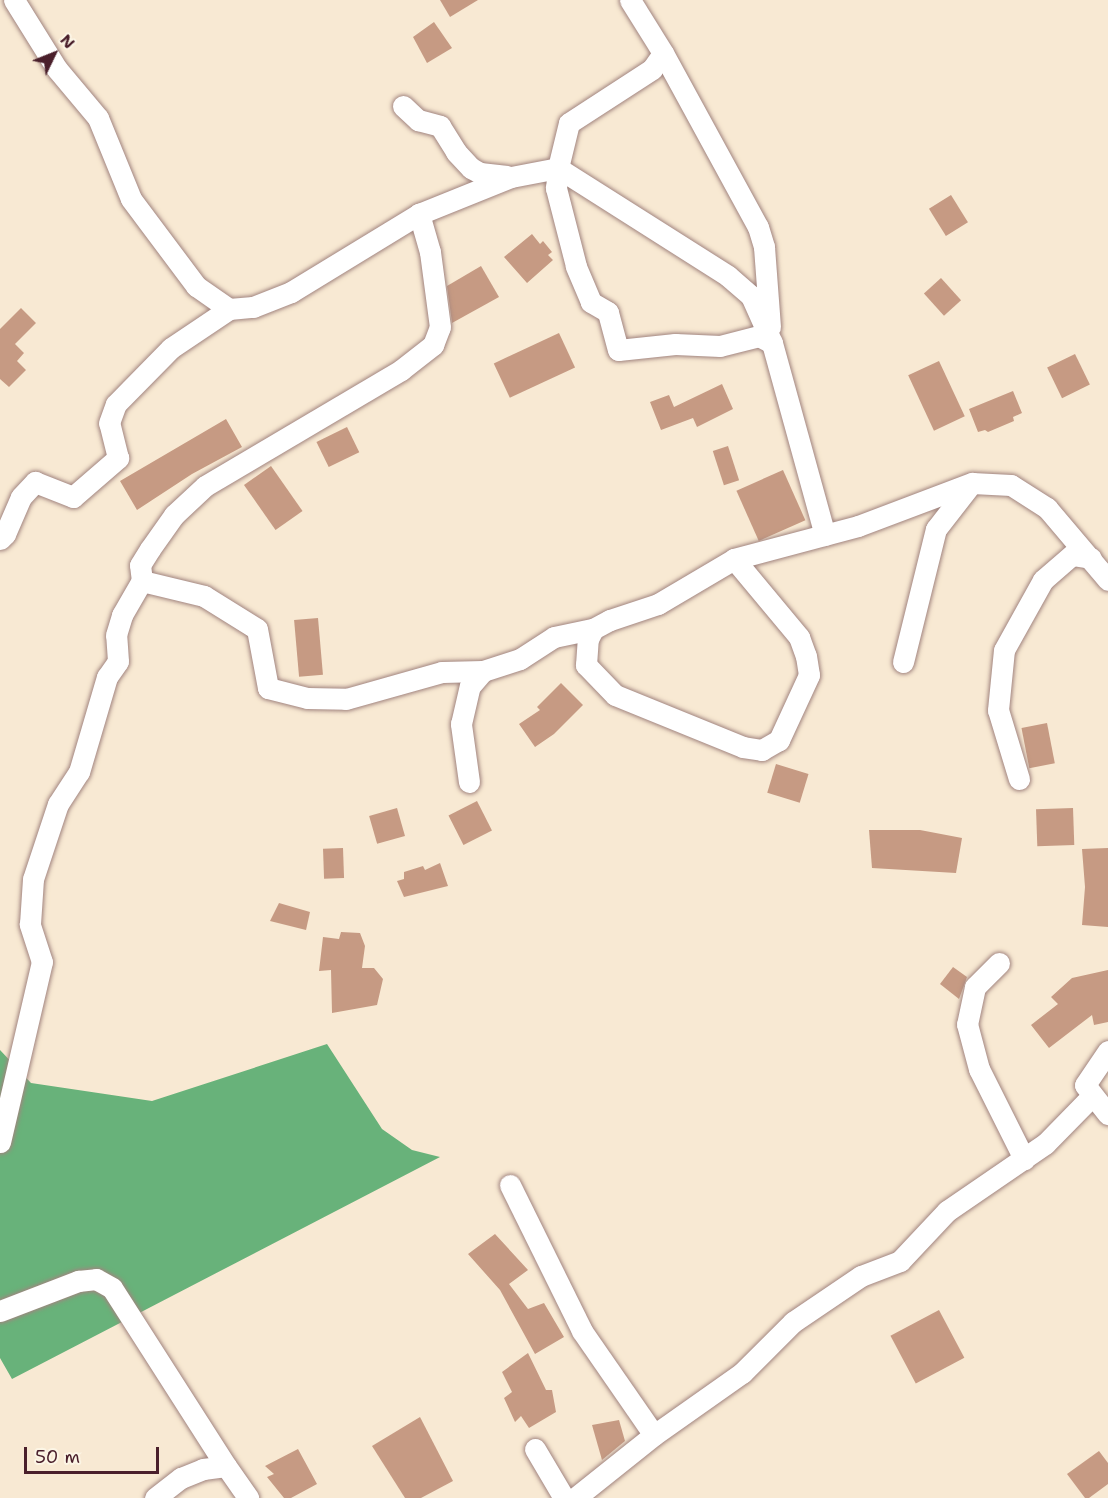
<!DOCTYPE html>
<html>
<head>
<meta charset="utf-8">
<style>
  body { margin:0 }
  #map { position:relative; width:1108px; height:1498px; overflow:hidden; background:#f8e9d3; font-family:"Shantell Sans",sans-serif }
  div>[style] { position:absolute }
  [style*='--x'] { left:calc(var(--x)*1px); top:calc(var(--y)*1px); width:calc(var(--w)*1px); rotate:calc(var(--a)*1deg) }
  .forest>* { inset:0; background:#68b27a }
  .building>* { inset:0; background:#c69a83; transform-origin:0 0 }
  .roads { filter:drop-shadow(0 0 2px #a1847f) drop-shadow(0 0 2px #a1847f) }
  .minor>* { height:21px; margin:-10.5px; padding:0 10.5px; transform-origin:10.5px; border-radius:10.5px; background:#fff }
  span { translate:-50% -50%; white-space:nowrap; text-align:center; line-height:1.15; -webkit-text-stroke:4.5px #fcf5e5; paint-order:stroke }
  .north { position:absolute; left:24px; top:24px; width:60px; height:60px; -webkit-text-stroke:4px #fcf5e5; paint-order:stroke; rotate:47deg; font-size:16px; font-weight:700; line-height:24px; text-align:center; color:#4a1f2b }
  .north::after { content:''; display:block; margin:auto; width:21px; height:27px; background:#4a1f2b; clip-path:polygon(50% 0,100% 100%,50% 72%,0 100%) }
  .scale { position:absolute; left:24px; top:1447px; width:135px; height:27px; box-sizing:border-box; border:3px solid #4a1f2b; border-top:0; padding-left:8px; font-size:18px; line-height:21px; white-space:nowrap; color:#4a1f2b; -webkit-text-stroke:4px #fcf5e5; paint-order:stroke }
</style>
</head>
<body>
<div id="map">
  <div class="forest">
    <div style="clip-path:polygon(327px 1044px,382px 1129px,412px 1150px,440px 1157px,12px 1379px,0 1358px,0 1050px,31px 1083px,152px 1101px)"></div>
  </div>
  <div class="building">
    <div style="clip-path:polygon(440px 0,478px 0,450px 17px)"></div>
    <div style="clip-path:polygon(434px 22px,452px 48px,427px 63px,413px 37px)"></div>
    <div style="left:951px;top:195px;width:32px;height:26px;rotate:58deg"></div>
    <div style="clip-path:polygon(532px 234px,540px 244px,543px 241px,552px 252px,548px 255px,553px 260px,527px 283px,504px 257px)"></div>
    <div style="clip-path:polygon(481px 266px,499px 297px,452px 323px,447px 286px)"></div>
    <div style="left:941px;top:278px;width:30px;height:23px;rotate:48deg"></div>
    <div style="clip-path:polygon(21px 308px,36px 323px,15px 344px,24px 353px,17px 361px,26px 370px,9px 387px,0 379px,0 329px)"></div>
    <div style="left:559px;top:333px;width:38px;height:72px;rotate:65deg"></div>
    <div style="left:1075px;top:354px;width:34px;height:31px;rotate:64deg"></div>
    <div style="left:939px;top:361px;width:61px;height:34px;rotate:65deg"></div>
    <div style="clip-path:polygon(722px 384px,733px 409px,697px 427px,693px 418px,661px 430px,650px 402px,669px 395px,674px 407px)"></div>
    <div style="clip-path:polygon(1013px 391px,1022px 413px,1013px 417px,1014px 421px,988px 432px,985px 430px,978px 432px,969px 409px)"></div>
    <div style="clip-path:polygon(226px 419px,242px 447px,192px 474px,137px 510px,120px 481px)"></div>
    <div style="left:347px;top:427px;width:28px;height:34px;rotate:64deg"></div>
    <div style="left:728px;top:446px;width:36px;height:16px;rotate:72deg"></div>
    <div style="left:271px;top:466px;width:55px;height:33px;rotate:55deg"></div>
    <div style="left:783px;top:470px;width:55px;height:51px;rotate:66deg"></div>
    <div style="left:318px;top:618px;width:57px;height:24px;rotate:85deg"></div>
    <div style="clip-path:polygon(561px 683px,583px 705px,554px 734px,535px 747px,519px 724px,540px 710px,537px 707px)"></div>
    <div style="left:1047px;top:723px;width:41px;height:26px;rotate:79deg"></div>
    <div style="left:776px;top:764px;width:34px;height:30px;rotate:17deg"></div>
    <div style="left:477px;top:801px;width:33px;height:32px;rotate:63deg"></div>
    <div style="left:397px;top:808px;width:29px;height:29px;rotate:74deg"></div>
    <div style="left:1073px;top:808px;width:37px;height:37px;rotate:88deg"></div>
    <div style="clip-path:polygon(869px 830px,920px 830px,962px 838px,956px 873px,872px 868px)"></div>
    <div style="left:343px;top:848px;width:30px;height:20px;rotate:88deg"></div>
    <div style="clip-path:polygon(1108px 848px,1108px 927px,1082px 925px,1085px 887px,1082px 849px)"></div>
    <div style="clip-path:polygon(440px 863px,448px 886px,404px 897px,397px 881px,404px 879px,404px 872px,423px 866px,425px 870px)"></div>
    <div style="clip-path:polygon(279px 903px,310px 912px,306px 930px,270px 921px)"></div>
    <div style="clip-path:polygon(341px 932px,360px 933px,365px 946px,362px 968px,374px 968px,383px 979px,377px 1005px,332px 1013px,331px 970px,319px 971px,323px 937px,339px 939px)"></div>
    <div style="clip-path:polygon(953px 967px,967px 977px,959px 999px,940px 984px)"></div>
    <div style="clip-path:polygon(1108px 970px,1108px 1022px,1094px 1025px,1092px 1015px,1049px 1048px,1031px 1025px,1058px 1004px,1051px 997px,1072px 978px)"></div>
    <div style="clip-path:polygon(495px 1234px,528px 1270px,509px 1284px,528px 1309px,544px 1303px,564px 1337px,535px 1354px,500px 1290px,468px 1254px)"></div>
    <div style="left:939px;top:1310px;width:54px;height:55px;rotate:62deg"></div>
    <div style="clip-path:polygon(528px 1353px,546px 1390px,552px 1390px,556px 1412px,529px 1428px,521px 1416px,515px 1422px,504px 1398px,512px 1392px,502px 1372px)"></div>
    <div style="clip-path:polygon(420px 1417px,453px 1481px,421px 1498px,405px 1498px,372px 1446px)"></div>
    <div style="clip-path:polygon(619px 1420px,625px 1441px,602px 1460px,592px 1425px)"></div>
    <div style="clip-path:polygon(298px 1449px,317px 1484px,291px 1498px,284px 1498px,267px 1477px,274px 1474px,265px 1466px)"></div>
    <div style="clip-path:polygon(1099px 1451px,1108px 1463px,1108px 1484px,1089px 1498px,1085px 1498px,1067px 1474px)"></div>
  </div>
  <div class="roads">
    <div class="minor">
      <div style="--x:14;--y:0;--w:81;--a:58.1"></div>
      <div style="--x:57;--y:69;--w:64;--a:50.1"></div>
      <div style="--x:98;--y:118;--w:87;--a:67.8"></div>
      <div style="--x:131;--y:199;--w:109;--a:53.2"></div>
      <div style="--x:196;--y:286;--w:40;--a:34.9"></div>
      <div style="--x:630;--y:0;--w:62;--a:58.1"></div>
      <div style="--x:663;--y:53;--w:198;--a:61.4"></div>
      <div style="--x:758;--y:227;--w:21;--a:73"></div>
      <div style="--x:764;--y:247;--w:80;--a:85.7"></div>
      <div style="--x:403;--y:106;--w:21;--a:43"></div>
      <div style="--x:418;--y:120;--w:23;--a:15"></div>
      <div style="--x:440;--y:126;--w:31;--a:58"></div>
      <div style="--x:456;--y:152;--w:22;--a:47"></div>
      <div style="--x:471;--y:168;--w:10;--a:29"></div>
      <div style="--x:480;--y:173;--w:27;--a:6"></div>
      <div style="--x:772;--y:343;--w:15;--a:-152"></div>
      <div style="--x:759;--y:336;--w:40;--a:165.6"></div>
      <div style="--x:720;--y:346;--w:45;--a:-177.5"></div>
      <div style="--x:675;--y:344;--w:57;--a:174"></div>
      <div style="--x:618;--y:350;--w:39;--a:-105"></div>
      <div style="--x:608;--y:312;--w:20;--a:-150"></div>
      <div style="--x:591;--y:302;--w:39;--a:-113"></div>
      <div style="--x:576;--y:266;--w:81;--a:-104.4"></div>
      <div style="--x:556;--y:188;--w:20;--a:-84"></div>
      <div style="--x:558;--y:168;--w:201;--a:32.4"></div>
      <div style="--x:728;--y:276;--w:30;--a:41"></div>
      <div style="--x:751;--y:296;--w:51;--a:65.9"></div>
      <div style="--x:772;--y:343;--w:199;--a:74.6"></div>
      <div style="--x:0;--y:539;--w:7;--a:-45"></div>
      <div style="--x:5;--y:534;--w:40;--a:-66.6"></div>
      <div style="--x:21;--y:497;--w:21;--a:-47"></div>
      <div style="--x:35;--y:482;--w:41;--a:21.5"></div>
      <div style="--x:73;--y:497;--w:60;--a:-40.9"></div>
      <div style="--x:118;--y:458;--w:36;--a:-104"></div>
      <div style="--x:109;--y:423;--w:20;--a:-70"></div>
      <div style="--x:116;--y:404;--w:78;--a:-45.5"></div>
      <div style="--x:171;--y:348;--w:70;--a:-33.9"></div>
      <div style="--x:229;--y:309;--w:24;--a:-5"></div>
      <div style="--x:253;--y:307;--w:41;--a:-21.5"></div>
      <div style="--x:291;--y:292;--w:150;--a:-31.4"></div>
      <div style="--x:419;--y:214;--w:99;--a:-21.9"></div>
      <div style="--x:511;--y:177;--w:48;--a:-10.8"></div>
      <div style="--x:558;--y:168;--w:46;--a:-76.3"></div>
      <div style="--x:569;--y:123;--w:99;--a:-33"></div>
      <div style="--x:652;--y:69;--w:19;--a:-55"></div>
      <div style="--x:734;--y:559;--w:102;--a:50.2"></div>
      <div style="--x:799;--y:637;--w:20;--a:70"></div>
      <div style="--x:806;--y:656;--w:19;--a:81"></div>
      <div style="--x:809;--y:675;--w:72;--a:114.8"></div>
      <div style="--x:779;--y:740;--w:20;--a:150"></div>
      <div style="--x:762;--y:750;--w:19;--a:-171"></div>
      <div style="--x:743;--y:747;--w:138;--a:-157.9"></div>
      <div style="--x:615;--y:695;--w:42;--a:-134"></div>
      <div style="--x:586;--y:665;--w:26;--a:-86"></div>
      <div style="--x:588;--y:639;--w:11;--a:-63"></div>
      <div style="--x:593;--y:629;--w:19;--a:-28"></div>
      <div style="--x:610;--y:620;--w:51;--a:-18.4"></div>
      <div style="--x:658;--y:604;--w:88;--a:-30.6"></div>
      <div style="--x:734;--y:559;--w:128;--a:-14.9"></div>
      <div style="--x:858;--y:526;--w:122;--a:-20.7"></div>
      <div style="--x:972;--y:483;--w:39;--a:3"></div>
      <div style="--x:1011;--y:485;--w:43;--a:32.6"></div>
      <div style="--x:1047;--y:508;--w:94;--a:49.7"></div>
      <div style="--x:142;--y:581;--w:16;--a:-97"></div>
      <div style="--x:140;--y:565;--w:19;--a:-58"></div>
      <div style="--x:150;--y:549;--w:42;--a:-54.8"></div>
      <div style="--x:174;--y:515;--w:42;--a:-43.1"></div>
      <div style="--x:205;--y:486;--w:228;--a:-30.6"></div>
      <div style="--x:401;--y:370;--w:41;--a:-38"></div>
      <div style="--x:433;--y:345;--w:19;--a:-69"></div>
      <div style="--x:440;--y:327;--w:76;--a:-97.6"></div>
      <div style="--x:430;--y:252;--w:40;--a:-106"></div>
      <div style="--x:903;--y:662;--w:137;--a:-76.1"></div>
      <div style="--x:936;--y:529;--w:57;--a:-52.1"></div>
      <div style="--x:1019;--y:779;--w:72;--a:-106.9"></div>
      <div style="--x:998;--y:710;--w:60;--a:-84.3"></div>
      <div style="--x:1004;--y:650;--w:80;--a:-60.9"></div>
      <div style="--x:1043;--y:580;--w:38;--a:-41"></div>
      <div style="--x:1072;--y:555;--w:19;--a:9"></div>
      <div style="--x:469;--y:782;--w:59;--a:-97.9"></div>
      <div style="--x:461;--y:724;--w:39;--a:-77"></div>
      <div style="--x:470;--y:686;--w:20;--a:-49"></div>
      <div style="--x:999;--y:963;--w:34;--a:135"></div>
      <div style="--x:975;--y:987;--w:38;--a:102"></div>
      <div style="--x:967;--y:1024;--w:47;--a:75.1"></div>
      <div style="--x:979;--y:1069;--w:101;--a:63.4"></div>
      <div style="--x:1108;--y:1051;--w:41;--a:124.1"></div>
      <div style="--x:1085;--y:1085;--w:37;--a:52"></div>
      <div style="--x:0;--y:1142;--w:185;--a:-76.9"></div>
      <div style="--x:42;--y:962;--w:40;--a:-108"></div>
      <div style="--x:30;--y:924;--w:45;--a:-86.2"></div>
      <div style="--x:33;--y:879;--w:79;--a:-71.6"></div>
      <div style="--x:58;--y:804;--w:38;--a:-57"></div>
      <div style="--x:79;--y:772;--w:99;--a:-73.6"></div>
      <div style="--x:107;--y:677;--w:19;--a:-55"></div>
      <div style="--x:118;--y:661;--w:26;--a:-94"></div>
      <div style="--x:116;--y:635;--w:21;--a:-73"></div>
      <div style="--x:122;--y:615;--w:39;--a:-60"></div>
      <div style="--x:142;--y:581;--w:64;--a:13.6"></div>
      <div style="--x:204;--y:596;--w:62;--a:31.9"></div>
      <div style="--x:257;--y:629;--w:60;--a:79.4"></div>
      <div style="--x:268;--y:688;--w:40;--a:14.4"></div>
      <div style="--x:307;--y:698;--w:39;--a:1"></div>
      <div style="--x:346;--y:699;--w:100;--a:-15.7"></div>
      <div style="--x:442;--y:672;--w:41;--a:-1.4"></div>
      <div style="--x:483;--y:671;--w:39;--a:-18"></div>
      <div style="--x:520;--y:659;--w:40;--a:-32.9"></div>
      <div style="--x:554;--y:637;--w:40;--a:-12"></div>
      <div style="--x:510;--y:1185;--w:163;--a:63.7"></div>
      <div style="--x:582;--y:1331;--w:126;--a:55.3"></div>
      <div style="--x:0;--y:1311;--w:84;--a:-21"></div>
      <div style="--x:78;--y:1281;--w:18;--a:-6"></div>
      <div style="--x:96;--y:1279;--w:18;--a:29"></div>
      <div style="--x:112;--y:1288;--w:211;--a:57.4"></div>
      <div style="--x:535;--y:1449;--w:57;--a:59.4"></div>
      <div style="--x:155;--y:1498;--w:33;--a:-38"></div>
      <div style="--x:181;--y:1478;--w:24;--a:-22"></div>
      <div style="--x:203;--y:1469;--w:23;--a:-7"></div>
      <div style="--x:226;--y:1466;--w:39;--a:55"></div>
      <div style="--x:575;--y:1498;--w:101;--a:-38.6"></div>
      <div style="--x:654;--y:1435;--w:108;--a:-35.2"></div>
      <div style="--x:742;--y:1373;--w:72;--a:-45"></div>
      <div style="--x:793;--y:1322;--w:82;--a:-34.1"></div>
      <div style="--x:861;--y:1276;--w:42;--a:-21"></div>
      <div style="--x:900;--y:1261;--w:69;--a:-46.8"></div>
      <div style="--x:947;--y:1211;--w:119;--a:-34.4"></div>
      <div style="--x:1045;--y:1144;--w:67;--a:-45.6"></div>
    </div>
  </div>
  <div class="north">N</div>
  <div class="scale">50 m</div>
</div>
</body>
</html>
